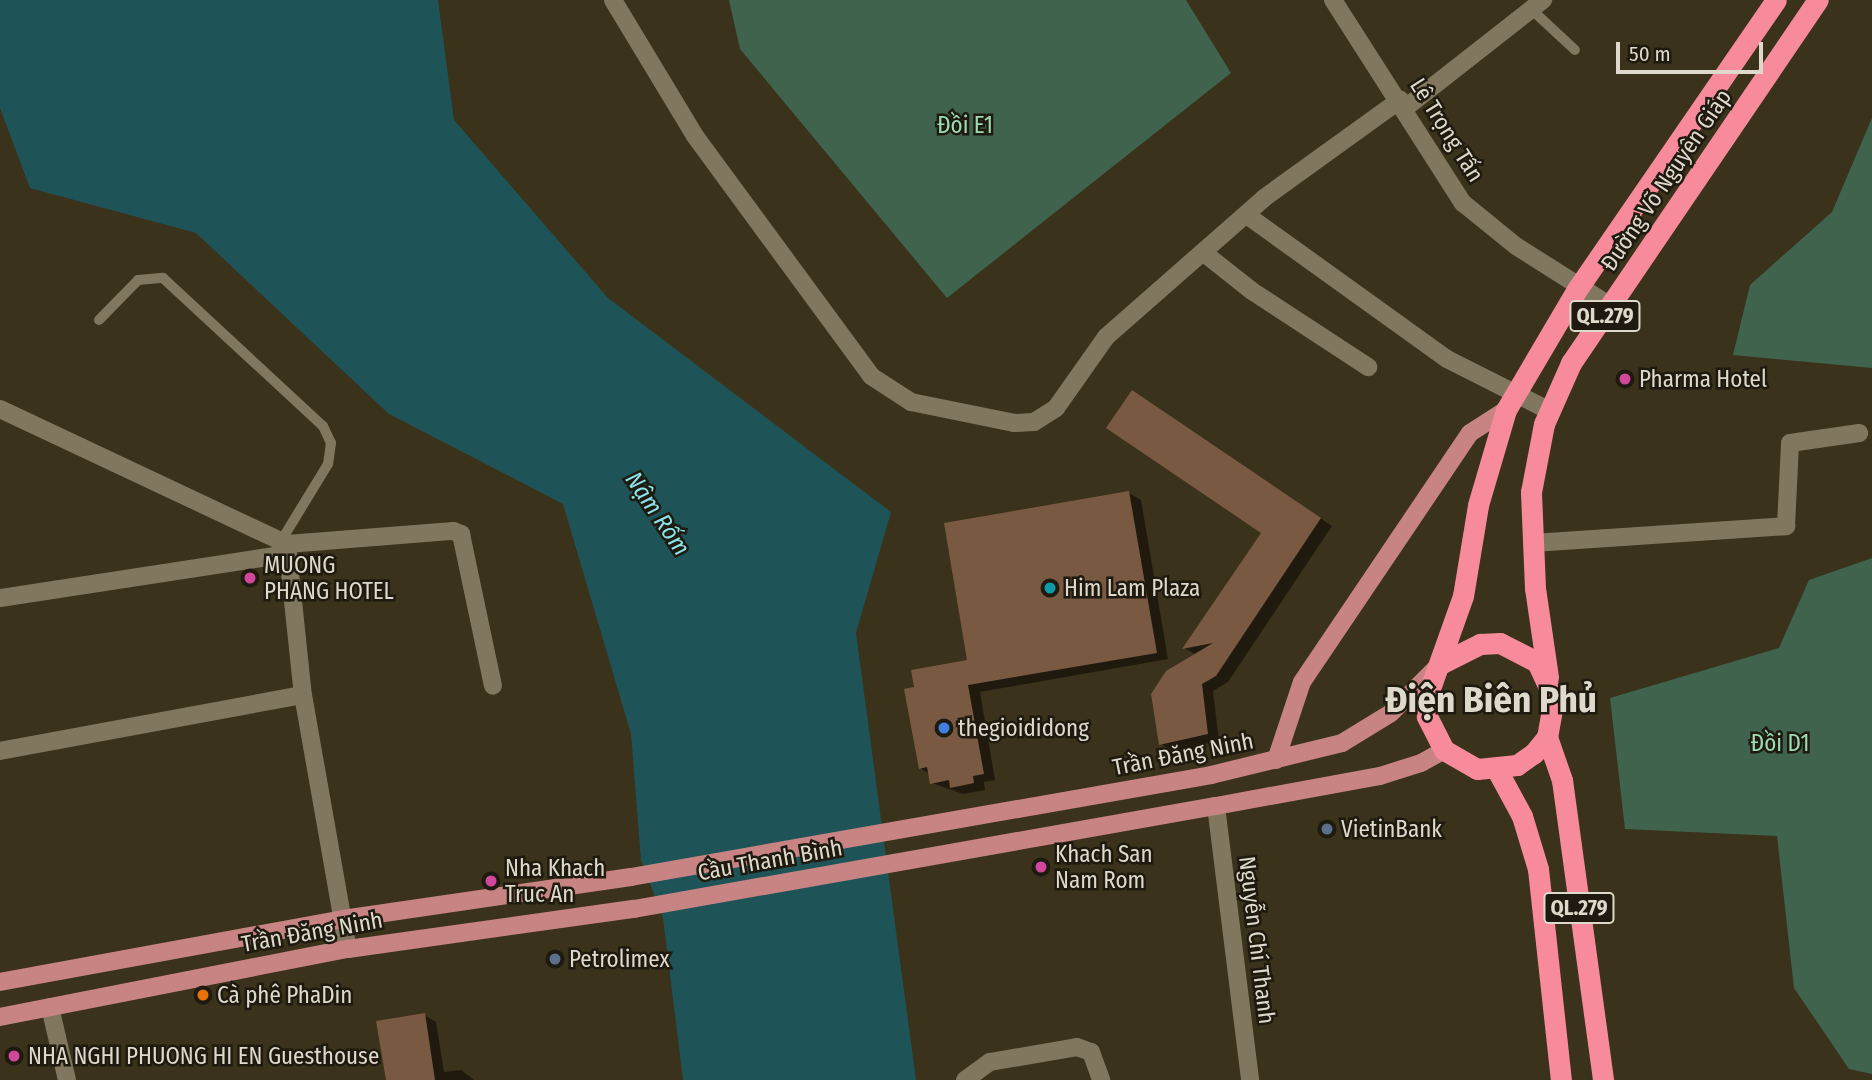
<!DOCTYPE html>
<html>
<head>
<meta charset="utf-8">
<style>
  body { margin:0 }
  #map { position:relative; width:1872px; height:1080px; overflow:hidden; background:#3a321a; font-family:"Fira Sans Condensed",sans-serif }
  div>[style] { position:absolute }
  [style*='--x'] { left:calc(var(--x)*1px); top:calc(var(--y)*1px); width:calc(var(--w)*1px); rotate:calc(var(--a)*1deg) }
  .green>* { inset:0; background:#3f634d }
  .water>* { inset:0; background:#1e5457 }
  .shadow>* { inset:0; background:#0007 }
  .building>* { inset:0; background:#795941 }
  .lane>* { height:10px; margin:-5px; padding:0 5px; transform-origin:5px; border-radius:5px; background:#81775e }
  .street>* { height:18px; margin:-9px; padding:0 9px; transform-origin:9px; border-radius:9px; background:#81775e }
  .primary>* { height:18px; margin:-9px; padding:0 9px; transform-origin:9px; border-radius:9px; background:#c88383 }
  .highway>* { height:21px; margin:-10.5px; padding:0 10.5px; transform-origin:10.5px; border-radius:10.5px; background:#f78b9c }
  .dots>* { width:19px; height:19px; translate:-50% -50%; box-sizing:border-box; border:4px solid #1e1a10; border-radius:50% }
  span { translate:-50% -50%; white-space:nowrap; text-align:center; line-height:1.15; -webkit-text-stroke:5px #1e1a10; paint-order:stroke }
  .shield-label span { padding:2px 5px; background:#1e1a10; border:2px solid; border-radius:5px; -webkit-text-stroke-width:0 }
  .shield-label { font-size:21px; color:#ded9cb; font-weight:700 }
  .park-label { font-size:23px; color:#9dddb4 }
  .street-label { font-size:23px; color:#ded9cb }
  .poi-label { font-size:23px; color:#ded9cb }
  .left { translate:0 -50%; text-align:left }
  .water-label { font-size:24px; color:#8ce5eb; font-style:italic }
  .town-label { font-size:37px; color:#ded9cb; font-weight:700 }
  .scale { position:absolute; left:1616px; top:42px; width:147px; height:32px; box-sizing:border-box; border:4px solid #ded9cb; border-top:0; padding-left:9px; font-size:21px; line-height:24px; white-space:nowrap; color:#ded9cb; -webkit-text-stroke:5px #1e1a10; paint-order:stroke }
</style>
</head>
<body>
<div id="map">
  <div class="green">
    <div style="clip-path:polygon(729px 0,1186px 0,1231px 73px,947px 298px,740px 49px)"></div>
    <div style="clip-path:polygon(1872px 118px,1872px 368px,1733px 355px,1750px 285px,1832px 212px)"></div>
    <div style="clip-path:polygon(1872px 558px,1872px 1074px,1849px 1069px,1794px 988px,1777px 836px,1625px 829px,1610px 698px,1779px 648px,1809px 580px)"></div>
  </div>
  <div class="water">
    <div style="clip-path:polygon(0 0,438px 0,454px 120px,608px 298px,891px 512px,856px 633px,916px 1080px,683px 1080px,663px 918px,641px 860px,631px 734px,563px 504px,389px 414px,196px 233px,30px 188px,0 108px)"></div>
  </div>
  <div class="shadow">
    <div style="clip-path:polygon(1144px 399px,1332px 526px,1228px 682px,1213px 691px,1219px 741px,1173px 751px,1161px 744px,1197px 655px,1184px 648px,1263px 533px)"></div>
    <div style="clip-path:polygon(1129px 493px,1141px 500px,1168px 659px,980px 692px,995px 780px,984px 782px,985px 790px,963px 794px,932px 783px,930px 774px,920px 768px,916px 688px,969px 662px)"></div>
    <div style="clip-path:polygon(424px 1015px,436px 1022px,444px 1072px,461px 1070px,474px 1080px,387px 1080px)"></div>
  </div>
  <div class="building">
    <div style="clip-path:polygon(1132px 390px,1321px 518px,1216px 676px,1202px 684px,1208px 734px,1159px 745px,1151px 694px,1166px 671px,1213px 643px,1182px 649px,1261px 533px,1106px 428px)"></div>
    <div style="clip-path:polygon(1129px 491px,1157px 653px,968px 685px,984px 774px,973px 776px,974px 783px,950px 788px,949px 780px,930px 784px,927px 767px,919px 769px,904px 689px,914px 687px,911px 670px,967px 660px,944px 523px)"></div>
    <div style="clip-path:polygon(425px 1013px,435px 1080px,386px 1080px,376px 1021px)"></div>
  </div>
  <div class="lane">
    <div style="--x:1531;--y:9;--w:60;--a:43"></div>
    <div style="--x:99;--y:320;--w:56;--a:-45.7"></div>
    <div style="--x:138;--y:280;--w:25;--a:-5"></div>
    <div style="--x:163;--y:278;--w:218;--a:42.8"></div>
    <div style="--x:323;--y:426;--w:19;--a:65"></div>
    <div style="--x:331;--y:443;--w:21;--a:98"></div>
    <div style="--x:328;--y:464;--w:90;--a:121.4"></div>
  </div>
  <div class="street">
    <div style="--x:613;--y:0;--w:159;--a:58.9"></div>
    <div style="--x:695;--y:136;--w:298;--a:53.7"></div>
    <div style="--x:871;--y:376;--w:48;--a:33"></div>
    <div style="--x:911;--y:402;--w:105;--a:11.5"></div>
    <div style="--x:1014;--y:423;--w:20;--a:-3"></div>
    <div style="--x:1034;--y:422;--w:26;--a:-32"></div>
    <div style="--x:1056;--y:408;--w:87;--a:-54.8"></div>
    <div style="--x:1106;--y:337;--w:210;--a:-41.3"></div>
    <div style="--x:1264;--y:198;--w:168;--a:-35.8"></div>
    <div style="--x:1333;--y:0;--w:241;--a:57.4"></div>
    <div style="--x:1463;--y:203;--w:68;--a:39.1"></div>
    <div style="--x:1516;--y:246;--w:114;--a:32.4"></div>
    <div style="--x:1404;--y:109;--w:177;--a:-38.1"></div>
    <div style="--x:1248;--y:216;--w:245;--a:35.7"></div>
    <div style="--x:1447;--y:359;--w:115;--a:26.8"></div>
    <div style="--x:1204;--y:253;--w:61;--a:38.4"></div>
    <div style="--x:1252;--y:291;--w:139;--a:33.2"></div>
    <div style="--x:0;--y:409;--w:317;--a:25.2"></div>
    <div style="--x:287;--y:544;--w:167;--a:-4.5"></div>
    <div style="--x:453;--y:531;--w:9;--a:21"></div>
    <div style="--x:461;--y:534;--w:155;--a:78.1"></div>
    <div style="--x:1533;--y:543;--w:254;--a:-3.8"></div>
    <div style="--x:1786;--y:526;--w:83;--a:-87.2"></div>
    <div style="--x:1790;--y:443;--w:70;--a:-8.2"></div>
    <div style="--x:287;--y:544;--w:152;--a:84"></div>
    <div style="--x:303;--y:695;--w:258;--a:80"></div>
    <div style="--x:0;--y:598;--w:291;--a:-8.7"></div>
    <div style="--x:0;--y:751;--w:308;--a:-10.5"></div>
    <div style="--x:1216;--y:806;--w:276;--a:82.9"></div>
    <div style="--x:50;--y:1007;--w:75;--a:76.9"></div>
    <div style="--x:965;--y:1080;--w:31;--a:-36"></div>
    <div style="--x:990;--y:1062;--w:88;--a:-9.8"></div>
    <div style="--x:1077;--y:1047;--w:15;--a:20"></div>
    <div style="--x:1091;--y:1052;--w:30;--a:70"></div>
  </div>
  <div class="primary">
    <div style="--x:1276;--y:760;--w:82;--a:-71.6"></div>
    <div style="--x:1302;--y:682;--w:300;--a:-56"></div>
    <div style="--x:1470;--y:433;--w:43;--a:-32.6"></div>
    <div style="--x:0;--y:982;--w:349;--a:-10.4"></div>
    <div style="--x:343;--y:919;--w:291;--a:-8.3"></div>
    <div style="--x:631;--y:877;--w:589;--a:-9.97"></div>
    <div style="--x:1211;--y:775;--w:135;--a:-13.7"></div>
    <div style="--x:1342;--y:743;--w:57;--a:-31.5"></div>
    <div style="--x:1391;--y:713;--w:66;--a:-45"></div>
    <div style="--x:0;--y:1017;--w:355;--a:-11.1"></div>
    <div style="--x:348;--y:949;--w:289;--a:-8"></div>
    <div style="--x:634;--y:909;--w:591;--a:-10.04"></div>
    <div style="--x:1216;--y:806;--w:167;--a:-10.4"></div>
    <div style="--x:1380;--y:776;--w:43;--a:-17.6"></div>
    <div style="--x:1421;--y:763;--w:26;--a:-29"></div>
  </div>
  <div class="highway">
    <div style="--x:1440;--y:664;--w:45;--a:-26.6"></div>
    <div style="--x:1480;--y:644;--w:20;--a:-3"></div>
    <div style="--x:1500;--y:643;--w:42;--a:27.2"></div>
    <div style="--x:1537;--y:662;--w:40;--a:65"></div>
    <div style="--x:1554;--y:698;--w:40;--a:100"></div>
    <div style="--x:1547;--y:737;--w:21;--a:129"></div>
    <div style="--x:1534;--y:753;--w:21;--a:145"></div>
    <div style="--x:1517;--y:765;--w:40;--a:174.3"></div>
    <div style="--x:1477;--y:769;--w:38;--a:-150"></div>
    <div style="--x:1444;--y:750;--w:38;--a:-117"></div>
    <div style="--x:1427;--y:716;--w:19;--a:-90"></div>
    <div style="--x:1427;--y:697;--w:107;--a:-70.4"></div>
    <div style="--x:1463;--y:596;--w:92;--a:-80.6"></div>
    <div style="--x:1478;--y:505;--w:99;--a:-73.6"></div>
    <div style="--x:1506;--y:410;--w:142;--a:-59.5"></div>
    <div style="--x:1578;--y:288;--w:349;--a:-55.5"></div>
    <div style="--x:1548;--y:677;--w:90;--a:-98.3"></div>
    <div style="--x:1535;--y:588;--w:96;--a:-92.4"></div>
    <div style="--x:1531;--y:492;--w:69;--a:-79.2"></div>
    <div style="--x:1544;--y:424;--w:67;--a:-66.1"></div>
    <div style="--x:1571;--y:363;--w:439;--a:-55.8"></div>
    <div style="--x:1547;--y:737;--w:46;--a:70.8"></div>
    <div style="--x:1562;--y:780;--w:303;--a:82.2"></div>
    <div style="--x:1497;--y:770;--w:52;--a:61.5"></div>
    <div style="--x:1522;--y:816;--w:55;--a:73.2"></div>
    <div style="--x:1538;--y:869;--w:212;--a:83.8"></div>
  </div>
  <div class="dots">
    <div style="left:1625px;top:379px;background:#d1479c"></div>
    <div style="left:250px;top:578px;background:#d1479c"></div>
    <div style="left:1050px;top:588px;background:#0f9aa8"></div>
    <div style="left:944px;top:728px;background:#3f7fe0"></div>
    <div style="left:1327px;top:829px;background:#5c6f8a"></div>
    <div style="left:1041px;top:867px;background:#d1479c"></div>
    <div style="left:491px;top:881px;background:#d1479c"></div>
    <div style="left:555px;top:959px;background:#5c6f8a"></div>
    <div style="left:203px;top:995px;background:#e8710a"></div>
    <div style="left:14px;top:1056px;background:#d1479c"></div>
  </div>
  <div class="shield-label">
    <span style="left:1605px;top:316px">QL.279</span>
    <span style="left:1579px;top:908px">QL.279</span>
  </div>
  <div class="park-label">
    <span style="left:965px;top:125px">Đồi E1</span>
    <span style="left:1780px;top:743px">Đồi D1</span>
  </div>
  <div class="street-label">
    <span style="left:1447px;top:130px;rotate:58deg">Lê Trọng Tấn</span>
    <span style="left:1666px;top:180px;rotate:-56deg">Đường Võ Nguyên Giáp</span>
    <span style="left:1183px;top:754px;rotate:-11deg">Trần Đăng Ninh</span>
    <span style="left:770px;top:860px;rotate:-10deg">Cầu Thanh Bình</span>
    <span style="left:312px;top:932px;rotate:-10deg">Trần Đăng Ninh</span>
    <span style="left:1257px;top:940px;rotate:83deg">Nguyễn Chí Thanh</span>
  </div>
  <div class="poi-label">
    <span class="left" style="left:1639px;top:379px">Pharma Hotel</span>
    <span class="left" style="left:264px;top:578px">MUONG<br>PHANG HOTEL</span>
    <span class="left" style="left:1064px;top:588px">Him Lam Plaza</span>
    <span class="left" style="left:958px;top:728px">thegioididong</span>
    <span class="left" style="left:1341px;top:829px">VietinBank</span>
    <span class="left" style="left:1055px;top:867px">Khach San<br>Nam Rom</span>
    <span class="left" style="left:505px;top:881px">Nha Khach<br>Truc An</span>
    <span class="left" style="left:569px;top:959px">Petrolimex</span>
    <span class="left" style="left:217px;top:995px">Cà phê PhaDin</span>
    <span class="left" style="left:28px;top:1056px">NHA NGHI PHUONG HI EN Guesthouse</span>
  </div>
  <div class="water-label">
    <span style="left:657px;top:514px;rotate:56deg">Nậm Rốm</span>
  </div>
  <div class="town-label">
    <span style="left:1491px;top:700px">Điện Biên Phủ</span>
  </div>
  <div class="scale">50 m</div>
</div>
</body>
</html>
